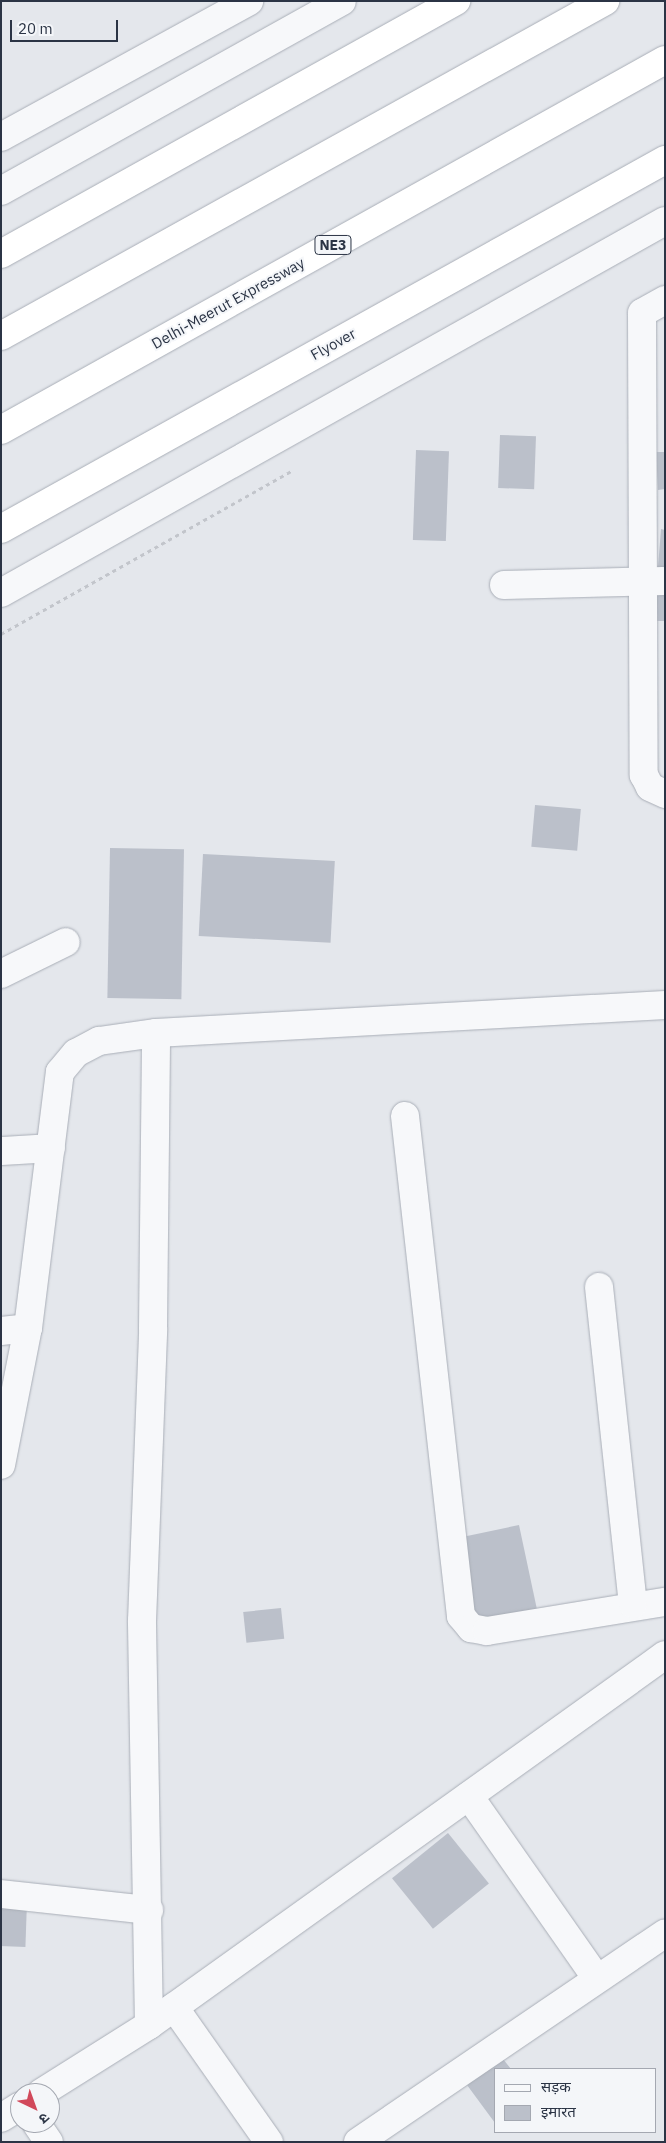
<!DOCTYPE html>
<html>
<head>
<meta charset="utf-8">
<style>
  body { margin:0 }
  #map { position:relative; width:666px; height:2143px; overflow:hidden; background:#e4e7ec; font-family:"IBM Plex Sans","Noto Sans Devanagari",sans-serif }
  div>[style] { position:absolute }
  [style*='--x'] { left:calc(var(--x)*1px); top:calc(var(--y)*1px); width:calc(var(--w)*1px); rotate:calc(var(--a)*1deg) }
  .building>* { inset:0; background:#bbc0ca; transform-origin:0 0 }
  .path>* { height:3px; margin-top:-1.5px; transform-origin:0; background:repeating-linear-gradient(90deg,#c2c5cb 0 4px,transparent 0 8px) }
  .roads { filter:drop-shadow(0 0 1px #a9aeb7) drop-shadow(0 0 1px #a9aeb7) }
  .minor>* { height:28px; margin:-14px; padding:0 14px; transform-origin:14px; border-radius:14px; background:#f7f8fa }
  .highway>* { height:28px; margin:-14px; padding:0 14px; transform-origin:14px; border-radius:14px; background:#fff }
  span { translate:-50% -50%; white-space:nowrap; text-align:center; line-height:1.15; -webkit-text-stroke:4px #f4f6f9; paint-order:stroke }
  .shield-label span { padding:1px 4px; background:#f4f6f9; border:1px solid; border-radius:4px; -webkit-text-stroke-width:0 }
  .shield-label { font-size:14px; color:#2b3445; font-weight:700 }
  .street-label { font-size:15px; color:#2b3445 }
  .frame { position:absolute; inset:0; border:2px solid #2b3445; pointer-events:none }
  .legend { position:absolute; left:494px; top:2068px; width:162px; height:65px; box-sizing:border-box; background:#f4f6f9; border:1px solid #a4a8b1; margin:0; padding:6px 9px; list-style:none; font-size:15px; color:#2b3445 }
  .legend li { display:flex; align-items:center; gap:10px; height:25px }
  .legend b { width:25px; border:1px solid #a4a8b1 }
  .north { position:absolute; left:10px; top:2083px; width:50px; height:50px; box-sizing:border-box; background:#f4f6f9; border:1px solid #a4a8b1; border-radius:50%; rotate:138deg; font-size:14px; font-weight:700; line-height:20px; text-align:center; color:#2b3445 }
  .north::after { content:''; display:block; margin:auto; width:18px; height:22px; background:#d1495b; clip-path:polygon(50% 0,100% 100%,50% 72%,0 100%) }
  .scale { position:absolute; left:10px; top:20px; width:108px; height:22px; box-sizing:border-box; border:2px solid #2b3445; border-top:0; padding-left:6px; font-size:15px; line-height:18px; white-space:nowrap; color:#2b3445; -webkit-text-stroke:4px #f4f6f9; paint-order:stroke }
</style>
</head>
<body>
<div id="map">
  <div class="building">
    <div style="left:500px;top:435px;width:36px;height:53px;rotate:2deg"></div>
    <div style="left:416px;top:450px;width:33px;height:90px;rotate:2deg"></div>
    <div style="clip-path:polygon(656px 452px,665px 452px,665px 489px,658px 490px)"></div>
    <div style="clip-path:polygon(661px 529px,665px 530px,665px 568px,658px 567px)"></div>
    <div style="left:652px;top:586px;width:13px;height:35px"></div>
    <div style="left:535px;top:805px;width:46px;height:42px;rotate:5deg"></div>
    <div style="left:110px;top:848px;width:74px;height:150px;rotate:1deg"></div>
    <div style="left:203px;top:854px;width:132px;height:82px;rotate:3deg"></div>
    <div style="left:519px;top:1525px;width:86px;height:64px;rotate:78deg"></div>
    <div style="left:281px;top:1608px;width:31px;height:38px;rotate:84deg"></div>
    <div style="left:448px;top:1833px;width:65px;height:72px;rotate:51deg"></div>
    <div style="left:1px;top:1901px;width:26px;height:45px;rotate:2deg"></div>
    <div style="clip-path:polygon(503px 2059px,511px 2069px,495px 2069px,495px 2123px,467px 2085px)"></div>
  </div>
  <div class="path">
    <div style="--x:1;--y:634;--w:335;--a:-29.3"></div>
  </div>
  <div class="roads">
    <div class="minor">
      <div style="--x:1;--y:137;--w:283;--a:-28.7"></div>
      <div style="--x:1;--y:191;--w:390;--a:-29.1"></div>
      <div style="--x:665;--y:300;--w:26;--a:151"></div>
      <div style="--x:642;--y:313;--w:462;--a:89.8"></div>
      <div style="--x:644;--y:775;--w:13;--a:63"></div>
      <div style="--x:650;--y:787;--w:17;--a:25"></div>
      <div style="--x:504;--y:585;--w:159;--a:-1.4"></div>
      <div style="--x:1;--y:593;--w:761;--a:-29.26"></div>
      <div style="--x:1;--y:974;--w:72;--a:-26.2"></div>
      <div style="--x:405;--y:1116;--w:503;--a:83.61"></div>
      <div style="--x:461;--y:1616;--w:16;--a:50"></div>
      <div style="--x:471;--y:1628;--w:16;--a:11"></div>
      <div style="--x:487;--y:1631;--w:180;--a:-9.3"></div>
      <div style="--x:1;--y:1151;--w:50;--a:-3.4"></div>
      <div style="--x:599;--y:1287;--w:319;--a:83.9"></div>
      <div style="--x:1;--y:1331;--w:27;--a:-6"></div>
      <div style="--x:1;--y:1465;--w:140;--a:-78.9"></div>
      <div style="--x:28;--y:1328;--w:258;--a:-82.9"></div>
      <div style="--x:60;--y:1072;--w:25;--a:-50"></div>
      <div style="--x:76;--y:1053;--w:26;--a:-28"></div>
      <div style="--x:99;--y:1041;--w:58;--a:-8"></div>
      <div style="--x:156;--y:1033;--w:510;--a:-3.15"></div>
      <div style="--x:469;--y:1796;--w:223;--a:55"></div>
      <div style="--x:1;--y:1894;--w:149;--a:6.2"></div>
      <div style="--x:174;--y:2007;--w:165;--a:54.9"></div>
      <div style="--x:149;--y:2025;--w:404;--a:-91"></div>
      <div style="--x:142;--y:1621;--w:292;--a:-87.8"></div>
      <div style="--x:153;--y:1329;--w:296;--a:-89.4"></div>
      <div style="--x:41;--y:2093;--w:128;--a:-32.2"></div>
      <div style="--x:149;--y:2025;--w:635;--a:-35.64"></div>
      <div style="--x:1;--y:2118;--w:22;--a:-32"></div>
      <div style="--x:36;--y:2123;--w:23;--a:56"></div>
      <div style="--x:358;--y:2142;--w:371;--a:-34.2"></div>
    </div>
    <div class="highway">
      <div style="--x:1;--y:254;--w:521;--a:-29.08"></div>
      <div style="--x:1;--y:336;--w:691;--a:-29.01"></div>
      <div style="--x:1;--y:430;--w:760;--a:-29.13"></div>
      <div style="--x:1;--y:529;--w:760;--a:-29.06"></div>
    </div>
  </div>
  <div class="shield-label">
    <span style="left:333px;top:245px">NE3</span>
  </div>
  <div class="street-label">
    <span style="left:228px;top:303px;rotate:-29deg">Delhi-Meerut Expressway</span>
    <span style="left:333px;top:344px;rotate:-29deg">Flyover</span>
  </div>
  <div class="frame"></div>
  <ul class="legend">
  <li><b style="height:6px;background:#f7f8fa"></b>सड़क</li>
  <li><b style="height:14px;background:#bbc0ca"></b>इमारत</li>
  </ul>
  <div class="north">उ</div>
  <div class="scale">20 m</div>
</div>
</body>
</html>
